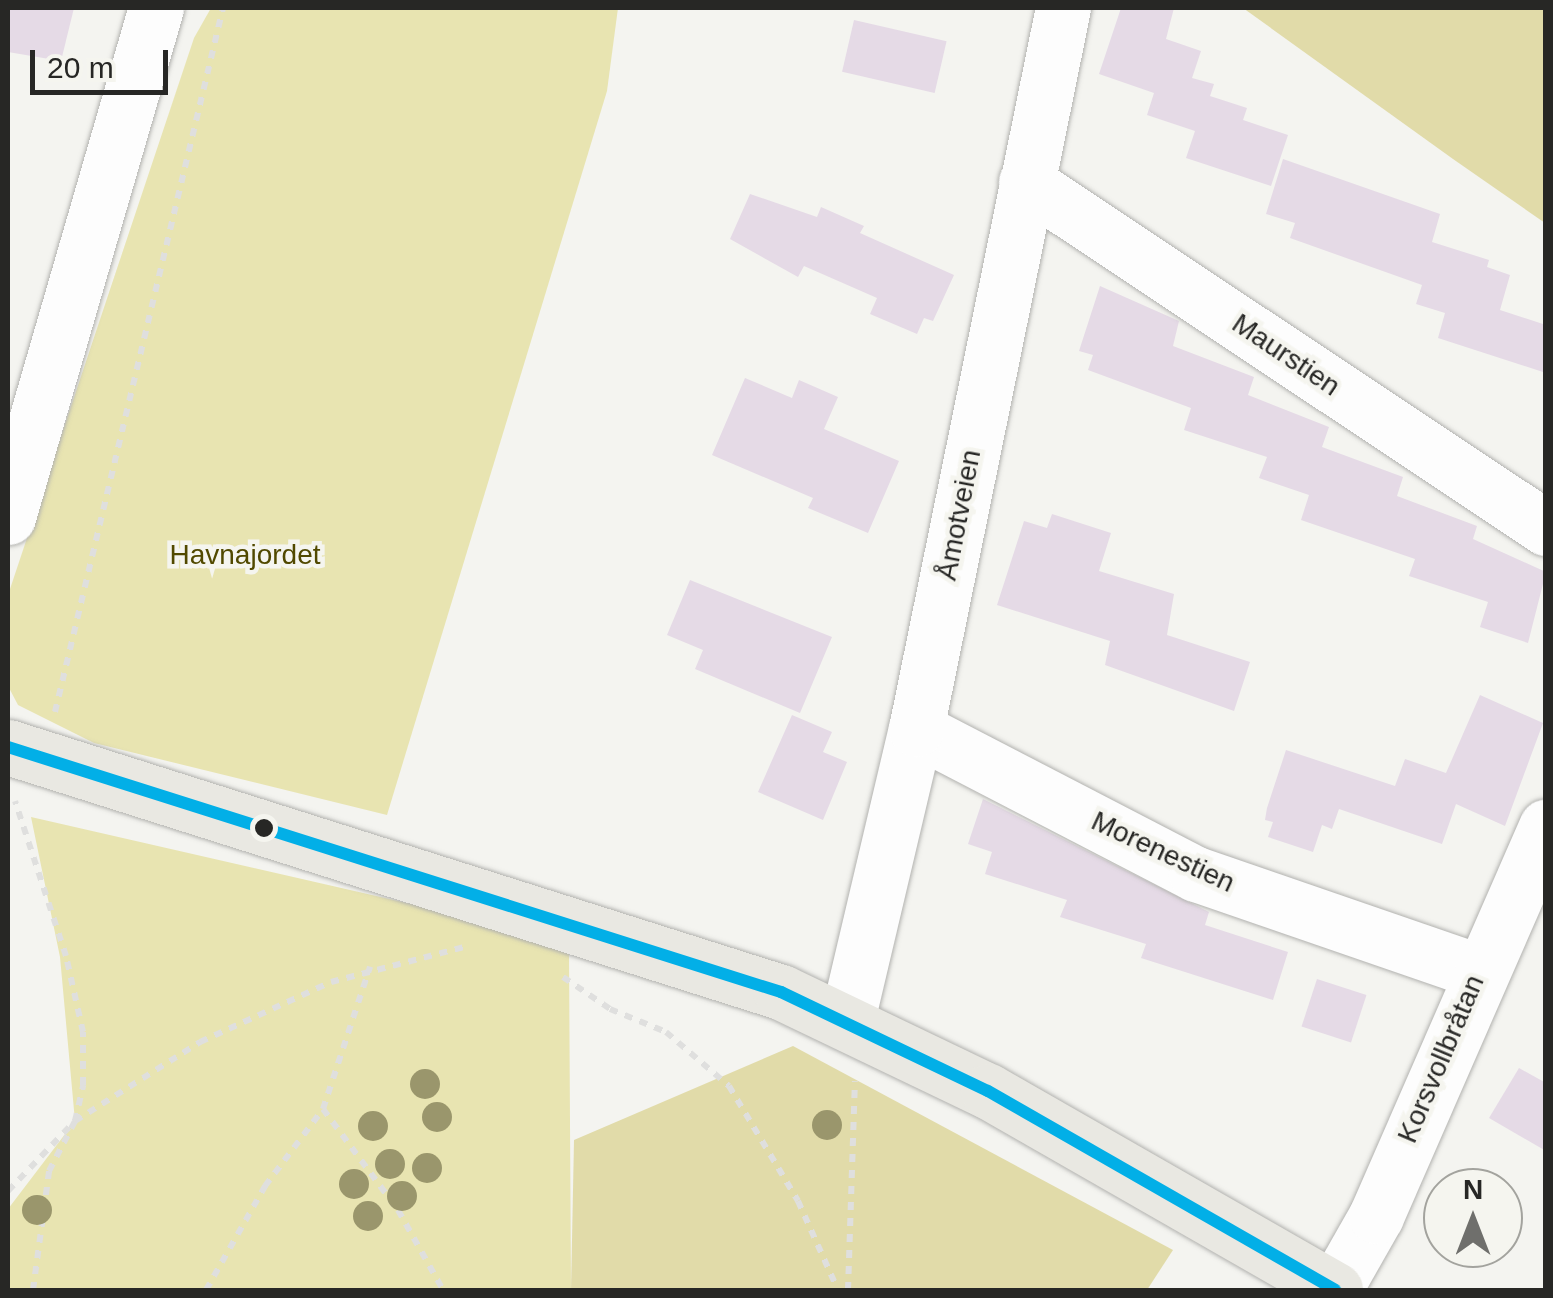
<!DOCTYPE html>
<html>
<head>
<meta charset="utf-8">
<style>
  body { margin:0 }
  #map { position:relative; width:1553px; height:1298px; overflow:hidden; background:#f4f4f0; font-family:Arial,sans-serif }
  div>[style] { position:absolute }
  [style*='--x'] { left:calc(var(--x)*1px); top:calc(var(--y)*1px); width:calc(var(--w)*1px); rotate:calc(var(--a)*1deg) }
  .green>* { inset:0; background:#e8e4b1 }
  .forest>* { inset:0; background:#e1dba9 }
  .building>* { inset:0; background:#e5dae6; transform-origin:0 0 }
  .path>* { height:6px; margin-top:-3px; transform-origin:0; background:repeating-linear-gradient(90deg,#dfdfde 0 8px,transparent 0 16px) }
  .roads { filter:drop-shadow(0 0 2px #b2b2af) drop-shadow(0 0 2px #b2b2af) }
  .minor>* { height:55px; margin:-27.5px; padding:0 27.5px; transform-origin:27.5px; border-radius:27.5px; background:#fdfdfd }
  .major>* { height:55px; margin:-27.5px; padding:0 27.5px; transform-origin:27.5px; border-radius:27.5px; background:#e9e8e2 }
  .bus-1>* { height:12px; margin:-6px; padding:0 6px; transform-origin:6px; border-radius:6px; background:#02afe7 }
  .trees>* { width:30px; height:30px; margin:-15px; border-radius:50%; background:#9a966c }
  .dots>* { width:28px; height:28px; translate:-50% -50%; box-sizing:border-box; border:5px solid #f5f5ef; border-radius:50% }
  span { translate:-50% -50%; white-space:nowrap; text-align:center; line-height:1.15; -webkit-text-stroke:9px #f5f5ef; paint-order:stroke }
  .street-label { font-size:28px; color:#272725 }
  .park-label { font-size:28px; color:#514900 }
  .frame { position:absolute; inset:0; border:10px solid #272725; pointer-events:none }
  .north { position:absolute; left:1423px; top:1168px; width:100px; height:100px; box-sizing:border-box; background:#f5f5ef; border:2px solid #a3a39e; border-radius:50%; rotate:0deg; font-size:28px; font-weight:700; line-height:40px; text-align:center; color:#272725 }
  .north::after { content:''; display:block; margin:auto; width:35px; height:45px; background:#6f6f6c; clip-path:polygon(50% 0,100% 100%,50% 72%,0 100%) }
  .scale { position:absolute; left:30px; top:50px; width:138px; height:45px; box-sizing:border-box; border:5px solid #272725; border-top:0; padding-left:12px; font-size:30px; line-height:35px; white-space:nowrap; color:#272725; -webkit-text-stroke:8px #f5f5ef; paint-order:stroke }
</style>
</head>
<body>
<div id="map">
  <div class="green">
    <div style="clip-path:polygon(211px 8px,618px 8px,607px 91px,387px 815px,94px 743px,18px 705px,8px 686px,8px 595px,194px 38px)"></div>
    <div style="clip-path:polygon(31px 817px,468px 917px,569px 953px,571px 1290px,8px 1290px,8px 1209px,75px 1121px,60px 957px)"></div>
  </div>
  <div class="forest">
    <div style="clip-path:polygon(1243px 8px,1545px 8px,1545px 223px,1453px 159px)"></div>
    <div style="clip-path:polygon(793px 1046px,1173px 1250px,1147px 1290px,571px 1290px,574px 1140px)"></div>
  </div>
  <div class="building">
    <div style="clip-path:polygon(8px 8px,74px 8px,61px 61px,8px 52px)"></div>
    <div style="clip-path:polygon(1121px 8px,1174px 8px,1166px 39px,1201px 51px,1192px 78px,1214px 84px,1210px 96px,1247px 108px,1243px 120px,1288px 135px,1271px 186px,1186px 158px,1195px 131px,1147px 115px,1154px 93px,1099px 74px)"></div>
    <div style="left:854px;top:20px;width:95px;height:53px;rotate:13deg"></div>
    <div style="clip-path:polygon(1283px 159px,1440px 214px,1432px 242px,1489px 260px,1487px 267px,1510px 275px,1500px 310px,1546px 325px,1546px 373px,1438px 338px,1445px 313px,1416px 304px,1422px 285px,1290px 238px,1295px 223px,1266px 214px)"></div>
    <div style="clip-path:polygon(750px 194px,817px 217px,821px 207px,864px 226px,860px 233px,954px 275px,933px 321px,924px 318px,917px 334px,870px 314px,877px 298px,804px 266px,798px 277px,730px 239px)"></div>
    <div style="clip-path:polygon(1100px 286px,1179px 321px,1173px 346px,1254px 377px,1248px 395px,1329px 427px,1322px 447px,1403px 477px,1397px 496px,1477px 526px,1473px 539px,1546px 572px,1528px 643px,1480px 627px,1488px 602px,1409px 576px,1415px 559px,1301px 520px,1309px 495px,1259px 478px,1267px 457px,1184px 430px,1191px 408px,1088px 370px,1093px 355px,1079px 351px)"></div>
    <div style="clip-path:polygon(745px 378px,792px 398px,799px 380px,838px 397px,824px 429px,899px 461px,868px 533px,808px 508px,813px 498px,712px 455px)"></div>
    <div style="clip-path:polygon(1052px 514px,1111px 533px,1099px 571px,1174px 594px,1167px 635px,1250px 662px,1234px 711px,1105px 665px,1110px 641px,997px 605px,1024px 521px,1047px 528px)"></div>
    <div style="clip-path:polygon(690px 580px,832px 637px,800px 713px,695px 669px,703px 650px,667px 635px)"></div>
    <div style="clip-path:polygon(1480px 695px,1543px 723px,1505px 826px,1456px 804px,1442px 844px,1339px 809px,1332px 829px,1322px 825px,1313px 852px,1268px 837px,1273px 822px,1265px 820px,1267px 808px,1286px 750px,1395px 786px,1405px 759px,1446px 773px)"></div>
    <div style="clip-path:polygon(792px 715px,832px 732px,823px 752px,847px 762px,823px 820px,758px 792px)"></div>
    <div style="clip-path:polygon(983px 799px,1209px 912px,1205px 925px,1288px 952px,1273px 1000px,1141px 958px,1146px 944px,1060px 917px,1067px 900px,985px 874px,992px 852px,968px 844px)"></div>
    <div style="left:1317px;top:979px;width:52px;height:50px;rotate:18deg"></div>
    <div style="clip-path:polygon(1519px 1068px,1546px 1083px,1546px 1151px,1489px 1118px)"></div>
  </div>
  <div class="path">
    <div style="--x:55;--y:712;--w:724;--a:-76.58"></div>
    <div style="--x:563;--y:977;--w:57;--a:34.2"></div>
    <div style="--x:610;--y:1009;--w:61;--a:22.3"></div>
    <div style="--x:666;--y:1032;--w:83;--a:40.6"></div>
    <div style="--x:729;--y:1086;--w:134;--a:59"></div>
    <div style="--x:798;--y:1201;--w:98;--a:65.8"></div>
    <div style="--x:323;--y:1109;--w:126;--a:53.4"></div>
    <div style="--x:398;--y:1210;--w:92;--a:60.6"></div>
    <div style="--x:8;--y:1191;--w:97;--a:-46.3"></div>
    <div style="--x:75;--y:1121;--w:37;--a:-77"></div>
    <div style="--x:83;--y:1085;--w:53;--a:-90"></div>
    <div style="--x:83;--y:1032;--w:78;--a:-102.6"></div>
    <div style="--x:66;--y:956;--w:163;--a:-108.2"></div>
    <div style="--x:33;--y:1290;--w:120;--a:-82.3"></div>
    <div style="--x:49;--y:1171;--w:56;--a:-62.5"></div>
    <div style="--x:75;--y:1121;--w:148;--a:-32.3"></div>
    <div style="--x:200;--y:1042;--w:144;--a:-24.6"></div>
    <div style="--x:331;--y:982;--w:142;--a:-14.7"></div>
    <div style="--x:206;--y:1290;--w:120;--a:-60.4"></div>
    <div style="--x:265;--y:1186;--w:96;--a:-53"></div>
    <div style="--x:323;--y:1109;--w:150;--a:-71.7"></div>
    <div style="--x:848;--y:1290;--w:209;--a:-88.1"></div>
  </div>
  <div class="roads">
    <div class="minor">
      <div style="--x:1026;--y:182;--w:625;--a:33.64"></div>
      <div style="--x:8;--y:517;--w:530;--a:-73.79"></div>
      <div style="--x:916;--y:729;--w:315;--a:27.4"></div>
      <div style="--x:1196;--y:874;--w:297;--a:19"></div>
      <div style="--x:847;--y:1020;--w:299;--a:-76.7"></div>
      <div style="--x:916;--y:729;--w:736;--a:-78.48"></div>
      <div style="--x:1334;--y:1290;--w:85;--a:-60.4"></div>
      <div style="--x:1376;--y:1216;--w:425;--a:-66.4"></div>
    </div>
    <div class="major">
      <div style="--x:8;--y:747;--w:811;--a:17.59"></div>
      <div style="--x:781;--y:992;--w:229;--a:25.6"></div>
      <div style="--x:988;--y:1091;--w:400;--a:29.8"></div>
    </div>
  </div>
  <div class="bus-1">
    <div style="--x:8;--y:747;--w:811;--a:17.59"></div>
    <div style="--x:781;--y:992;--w:229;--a:25.6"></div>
    <div style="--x:988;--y:1091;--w:400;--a:29.8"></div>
  </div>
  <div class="trees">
    <div style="left:425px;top:1084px"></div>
    <div style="left:437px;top:1117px"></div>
    <div style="left:827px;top:1125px"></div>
    <div style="left:373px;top:1126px"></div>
    <div style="left:390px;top:1164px"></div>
    <div style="left:427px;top:1168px"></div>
    <div style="left:354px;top:1184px"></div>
    <div style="left:402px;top:1196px"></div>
    <div style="left:37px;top:1210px"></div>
    <div style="left:368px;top:1216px"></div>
  </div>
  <div class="dots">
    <div style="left:264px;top:828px;background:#272725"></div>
  </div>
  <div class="street-label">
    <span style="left:1286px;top:355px;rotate:34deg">Maurstien</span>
    <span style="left:959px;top:515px;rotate:-79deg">Åmotveien</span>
    <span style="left:1163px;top:852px;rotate:25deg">Morenestien</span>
    <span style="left:1441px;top:1059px;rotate:-67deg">Korsvollbråtan</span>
  </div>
  <div class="park-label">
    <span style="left:245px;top:555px">Havnajordet</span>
  </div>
  <div class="frame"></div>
  <div class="north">N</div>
  <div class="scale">20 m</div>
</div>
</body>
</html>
